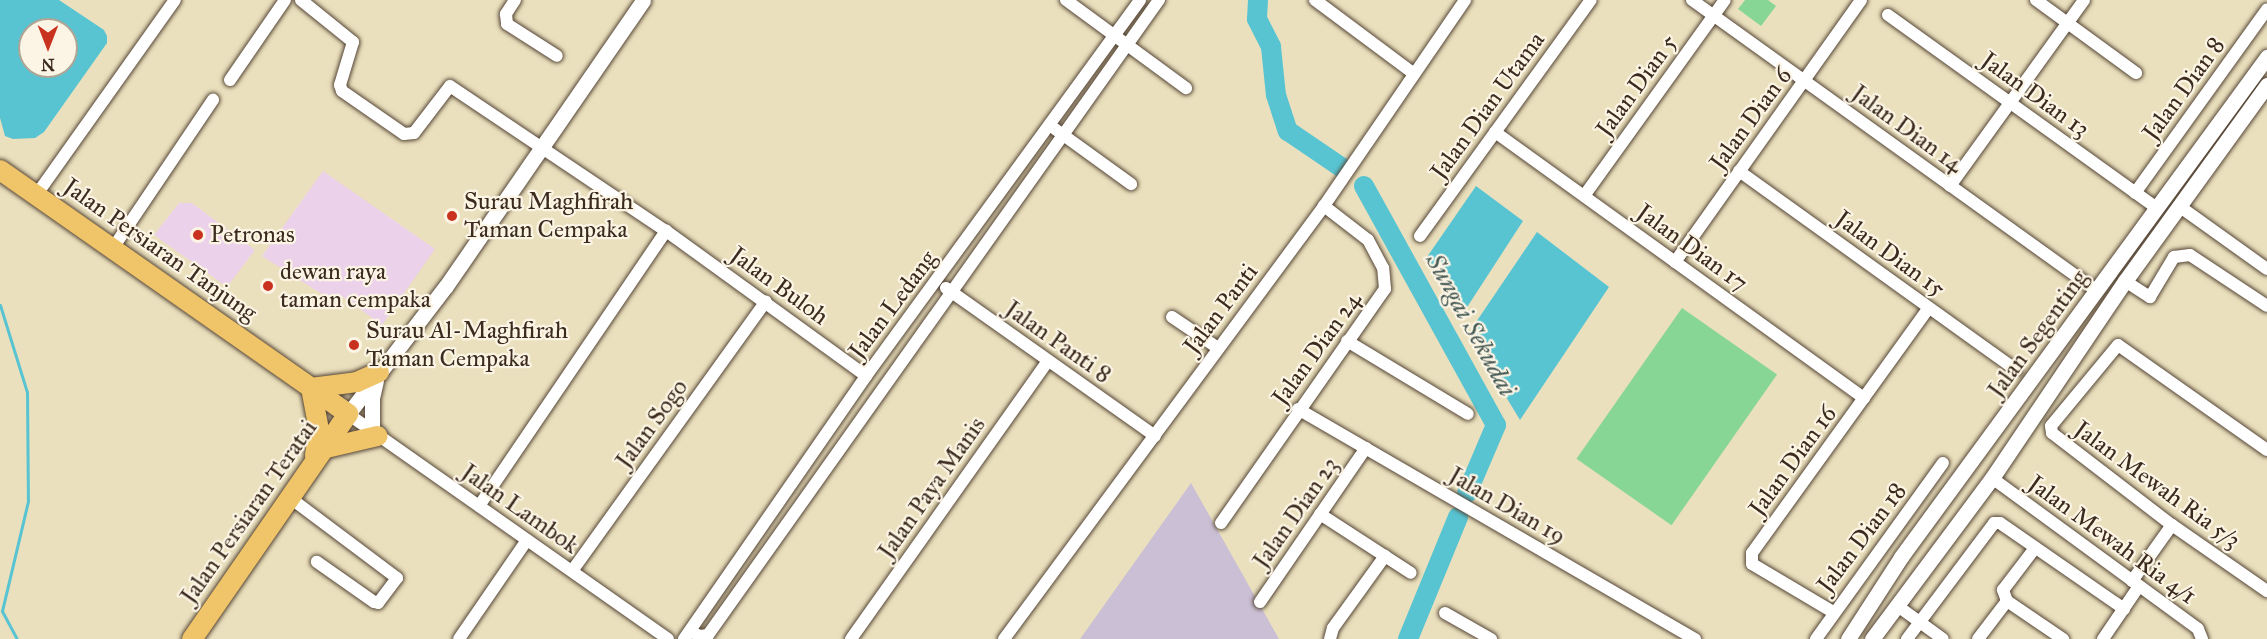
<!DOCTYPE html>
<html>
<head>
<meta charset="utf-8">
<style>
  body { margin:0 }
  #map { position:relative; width:2267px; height:639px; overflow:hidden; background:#eae0bd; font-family:"IM FELL Great Primer",serif }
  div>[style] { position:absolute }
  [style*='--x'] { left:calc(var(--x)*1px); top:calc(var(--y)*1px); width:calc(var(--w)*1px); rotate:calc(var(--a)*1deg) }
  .built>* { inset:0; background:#ecd1ea }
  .industrial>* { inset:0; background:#cbbfd5 }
  .green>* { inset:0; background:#88d695; transform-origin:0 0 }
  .water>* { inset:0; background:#58c4d2 }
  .stream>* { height:3px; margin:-1.5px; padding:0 1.5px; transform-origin:1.5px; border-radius:1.5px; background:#58c4d2 }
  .river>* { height:20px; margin:-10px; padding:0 10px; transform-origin:10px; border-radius:10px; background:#58c4d2 }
  .roads { filter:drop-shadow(0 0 2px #554536) drop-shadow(0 0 2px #554536) }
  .minor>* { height:12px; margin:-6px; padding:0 6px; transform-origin:6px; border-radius:6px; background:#fff }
  .tertiary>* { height:15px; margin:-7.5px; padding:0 7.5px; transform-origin:7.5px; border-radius:7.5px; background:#fff }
  .primary>* { height:20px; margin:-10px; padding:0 10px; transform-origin:10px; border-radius:10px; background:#f0c469 }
  .dots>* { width:16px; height:16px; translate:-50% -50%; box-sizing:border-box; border:3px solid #fcf5e5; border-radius:50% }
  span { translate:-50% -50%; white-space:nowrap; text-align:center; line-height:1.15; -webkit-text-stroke:4.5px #fcf5e5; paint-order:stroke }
  .street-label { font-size:24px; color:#3b2a1e }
  .poi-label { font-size:24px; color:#3b2a1e }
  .left { translate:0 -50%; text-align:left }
  .water-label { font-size:26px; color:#445854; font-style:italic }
  .north { position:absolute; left:18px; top:18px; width:60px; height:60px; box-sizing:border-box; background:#fcf5e5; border:2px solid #afa495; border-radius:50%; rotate:180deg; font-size:16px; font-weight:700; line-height:24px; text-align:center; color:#3b2a1e }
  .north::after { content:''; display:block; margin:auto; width:21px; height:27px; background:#c8321e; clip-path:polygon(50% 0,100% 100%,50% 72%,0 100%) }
</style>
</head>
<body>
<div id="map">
  <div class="built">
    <div style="clip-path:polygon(323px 171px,435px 249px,382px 325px,342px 296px,336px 303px,262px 256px)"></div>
    <div style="clip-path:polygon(179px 203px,192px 203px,255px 250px,227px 287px,154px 235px)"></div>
  </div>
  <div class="industrial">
    <div style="clip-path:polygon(1191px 483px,1279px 639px,1080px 639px)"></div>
  </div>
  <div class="green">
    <div style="clip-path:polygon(1745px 0,1768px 0,1776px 6px,1761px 26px,1738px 9px)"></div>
    <div style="left:1682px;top:308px;width:116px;height:184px;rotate:35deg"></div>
  </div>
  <div class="water">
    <div style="clip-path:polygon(evenodd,0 0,59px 0,104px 30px,107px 36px,107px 43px,44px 132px,35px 138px,13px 139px,5px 136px,0 118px,0 0,30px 30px,66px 30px,66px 66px,30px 66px,30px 30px)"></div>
    <div style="clip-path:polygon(1476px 186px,1523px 221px,1462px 315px,1427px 257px)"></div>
    <div style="clip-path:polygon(1537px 232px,1609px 287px,1520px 420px,1468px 334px)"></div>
  </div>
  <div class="stream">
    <div style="--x:0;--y:305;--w:91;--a:72.8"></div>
    <div style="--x:27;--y:392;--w:109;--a:89.5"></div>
    <div style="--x:28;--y:501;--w:113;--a:103.3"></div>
    <div style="--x:2;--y:611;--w:32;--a:62"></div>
  </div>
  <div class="river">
    <div style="--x:1258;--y:0;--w:19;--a:93"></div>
    <div style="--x:1257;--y:19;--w:31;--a:63"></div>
    <div style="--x:1271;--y:47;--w:48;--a:84.1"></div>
    <div style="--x:1276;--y:95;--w:38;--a:72"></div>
    <div style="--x:1288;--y:131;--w:64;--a:34.2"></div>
    <div style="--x:1364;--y:186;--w:273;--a:61.1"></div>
    <div style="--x:1496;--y:425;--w:74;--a:113.1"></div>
    <div style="--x:1408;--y:639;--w:132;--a:-67.7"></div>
  </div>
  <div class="roads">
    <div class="minor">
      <div style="--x:301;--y:0;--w:67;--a:38.9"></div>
      <div style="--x:353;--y:42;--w:45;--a:106.8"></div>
      <div style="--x:340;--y:85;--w:6;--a:72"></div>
      <div style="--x:342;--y:91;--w:75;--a:34.7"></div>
      <div style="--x:404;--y:134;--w:10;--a:-6"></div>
      <div style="--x:414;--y:133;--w:59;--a:-52.5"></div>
      <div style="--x:450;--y:86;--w:260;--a:33.9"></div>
      <div style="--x:666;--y:231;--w:247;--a:35.9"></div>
      <div style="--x:515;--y:0;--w:17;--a:123"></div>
      <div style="--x:506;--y:14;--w:10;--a:84"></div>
      <div style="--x:507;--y:24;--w:59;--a:32.6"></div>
      <div style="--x:1066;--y:0;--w:149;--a:36.3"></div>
      <div style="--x:1315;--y:0;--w:122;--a:36.7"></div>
      <div style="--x:1692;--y:0;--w:499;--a:35.7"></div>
      <div style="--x:2036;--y:0;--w:124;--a:36.1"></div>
      <div style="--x:1888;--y:15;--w:332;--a:35.7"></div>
      <div style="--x:230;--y:80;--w:97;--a:-55.5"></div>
      <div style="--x:1055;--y:129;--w:94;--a:35.9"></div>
      <div style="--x:1495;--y:132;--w:455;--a:35.8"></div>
      <div style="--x:1739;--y:171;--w:341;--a:35.7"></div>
      <div style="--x:1950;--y:186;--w:229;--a:-54.2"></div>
      <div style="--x:2135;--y:193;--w:226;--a:-54.3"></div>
      <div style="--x:37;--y:194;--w:238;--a:-54.6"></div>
      <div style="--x:1584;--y:196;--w:241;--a:-54.3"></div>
      <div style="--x:2179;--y:206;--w:108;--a:35.6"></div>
      <div style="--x:1420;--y:236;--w:291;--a:-54.1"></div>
      <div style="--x:113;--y:248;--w:179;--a:-56"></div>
      <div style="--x:1675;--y:262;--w:321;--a:-54.6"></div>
      <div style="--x:2125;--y:281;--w:30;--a:33"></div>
      <div style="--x:2150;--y:297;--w:47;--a:-59"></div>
      <div style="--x:2174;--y:257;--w:16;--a:-7"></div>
      <div style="--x:2190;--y:255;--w:92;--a:33.5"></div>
      <div style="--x:946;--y:288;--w:256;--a:35.3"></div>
      <div style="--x:1172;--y:317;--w:55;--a:34"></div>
      <div style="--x:1347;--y:341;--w:141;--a:31.1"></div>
      <div style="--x:1298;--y:409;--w:459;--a:30.1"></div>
      <div style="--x:348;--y:414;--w:391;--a:35.1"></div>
      <div style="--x:2267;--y:450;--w:182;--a:-144.8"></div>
      <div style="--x:2118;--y:345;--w:105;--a:129.6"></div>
      <div style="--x:2051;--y:426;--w:7;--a:82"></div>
      <div style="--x:2052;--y:433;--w:151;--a:37.5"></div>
      <div style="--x:2172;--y:525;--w:116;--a:34.8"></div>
      <div style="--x:1992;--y:478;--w:255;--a:36.2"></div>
      <div style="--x:2198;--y:629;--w:11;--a:68"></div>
      <div style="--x:289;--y:497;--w:135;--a:36.9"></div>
      <div style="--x:397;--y:578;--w:31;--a:127"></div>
      <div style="--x:378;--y:603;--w:4;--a:-166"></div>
      <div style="--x:374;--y:602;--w:70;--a:-144.9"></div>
      <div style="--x:479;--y:506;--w:333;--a:-55.8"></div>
      <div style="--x:1320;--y:514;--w:108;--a:33"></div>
      <div style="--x:1221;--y:523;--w:286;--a:-55"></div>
      <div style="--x:1385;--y:289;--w:21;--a:-95"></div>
      <div style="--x:1383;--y:268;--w:32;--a:-118"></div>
      <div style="--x:1368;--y:240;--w:56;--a:-142.3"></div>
      <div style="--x:572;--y:571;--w:332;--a:-54.3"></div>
      <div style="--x:2132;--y:581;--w:69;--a:-54.5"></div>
      <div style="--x:2007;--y:601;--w:12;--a:-110"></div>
      <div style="--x:2003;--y:590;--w:53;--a:-52.7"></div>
      <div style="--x:1260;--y:602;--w:187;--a:-55.5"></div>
      <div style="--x:1899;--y:607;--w:54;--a:36"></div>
      <div style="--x:1833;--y:612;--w:94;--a:-149.3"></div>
      <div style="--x:1752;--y:564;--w:11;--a:-90"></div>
      <div style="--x:1752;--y:553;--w:302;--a:-54.2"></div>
      <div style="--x:1445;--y:613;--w:53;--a:29.5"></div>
      <div style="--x:690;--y:631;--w:11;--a:27"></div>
      <div style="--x:700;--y:636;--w:8;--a:-7"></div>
      <div style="--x:708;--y:635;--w:779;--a:-54.62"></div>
      <div style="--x:459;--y:639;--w:120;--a:-55.5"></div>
      <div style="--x:684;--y:639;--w:320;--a:-55.3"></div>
      <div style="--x:866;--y:376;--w:465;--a:-53.9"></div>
      <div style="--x:851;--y:639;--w:341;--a:-54.7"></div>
      <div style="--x:1004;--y:639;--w:538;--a:-53.53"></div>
      <div style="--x:1324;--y:206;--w:250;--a:-55.6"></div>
      <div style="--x:1330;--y:639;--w:11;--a:-75"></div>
      <div style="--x:1333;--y:628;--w:89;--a:-54.2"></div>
      <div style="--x:1816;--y:639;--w:217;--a:-54.2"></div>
      <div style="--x:1907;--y:639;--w:145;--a:-53.1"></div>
      <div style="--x:1994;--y:523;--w:6;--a:0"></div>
      <div style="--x:2000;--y:523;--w:151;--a:34.7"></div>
      <div style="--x:1978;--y:639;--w:48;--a:-52.7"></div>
      <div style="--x:2007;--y:601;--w:68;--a:34.2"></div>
      <div style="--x:2103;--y:639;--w:64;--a:-55.8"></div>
    </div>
    <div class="tertiary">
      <div style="--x:348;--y:414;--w:161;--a:-52.6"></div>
      <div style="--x:446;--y:286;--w:347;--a:-55.4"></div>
      <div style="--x:372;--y:431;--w:33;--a:-90"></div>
      <div style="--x:372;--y:398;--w:17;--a:-77"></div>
      <div style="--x:1848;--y:639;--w:98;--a:-57.1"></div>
      <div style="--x:1901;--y:557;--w:620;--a:-53.8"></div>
      <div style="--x:1872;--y:639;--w:201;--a:-53.3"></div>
      <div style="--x:1992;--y:478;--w:238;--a:-56"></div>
      <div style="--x:2125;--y:281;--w:242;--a:-54.1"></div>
    </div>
    <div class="primary">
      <div style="--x:0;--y:170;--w:425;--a:35"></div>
      <div style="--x:348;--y:414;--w:274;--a:124.7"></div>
      <div style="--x:311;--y:388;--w:43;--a:79.2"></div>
      <div style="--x:319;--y:430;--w:26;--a:99"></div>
      <div style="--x:311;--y:388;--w:46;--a:-7.4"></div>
      <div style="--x:357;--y:382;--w:24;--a:-24"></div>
      <div style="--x:322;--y:449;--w:57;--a:-13.1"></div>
    </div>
  </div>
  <div class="dots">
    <div style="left:452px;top:216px;background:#c8321e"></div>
    <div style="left:198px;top:235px;background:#c8321e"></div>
    <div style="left:268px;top:286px;background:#c8321e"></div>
    <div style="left:354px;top:345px;background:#c8321e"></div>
  </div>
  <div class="street-label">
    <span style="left:1637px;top:86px;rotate:-54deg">Jalan Dian 5</span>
    <span style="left:2184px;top:89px;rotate:-54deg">Jalan Dian 8</span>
    <span style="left:2035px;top:95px;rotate:36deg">Jalan Dian 13</span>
    <span style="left:1488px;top:106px;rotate:-54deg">Jalan Dian Utama</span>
    <span style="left:1751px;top:119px;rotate:-54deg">Jalan Dian 6</span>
    <span style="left:1907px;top:129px;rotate:36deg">Jalan Dian 14</span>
    <span style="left:1692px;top:248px;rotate:36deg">Jalan Dian 17</span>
    <span style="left:160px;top:250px;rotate:35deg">Jalan Persiaran Tanjung</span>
    <span style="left:1890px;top:254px;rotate:36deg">Jalan Dian 15</span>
    <span style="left:779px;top:286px;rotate:36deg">Jalan Buloh</span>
    <span style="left:893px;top:305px;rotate:-53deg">Jalan Ledang</span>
    <span style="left:1221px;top:309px;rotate:-53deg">Jalan Panti</span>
    <span style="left:2038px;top:334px;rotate:-54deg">Jalan Segenting</span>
    <span style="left:1058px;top:342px;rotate:35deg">Jalan Panti 8</span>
    <span style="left:1317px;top:349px;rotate:-54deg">Jalan Dian 24</span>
    <span style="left:652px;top:424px;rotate:-54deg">Jalan Sogo</span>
    <span style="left:1793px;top:461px;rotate:-54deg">Jalan Dian 16</span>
    <span style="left:2157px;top:485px;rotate:36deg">Jalan Mewah Ria 5/3</span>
    <span style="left:932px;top:488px;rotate:-55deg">Jalan Paya Manis</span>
    <span style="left:1507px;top:506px;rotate:30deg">Jalan Dian 19</span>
    <span style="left:520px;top:509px;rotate:35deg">Jalan Lambok</span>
    <span style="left:249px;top:512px;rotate:-55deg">Jalan Persiaran Teratai</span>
    <span style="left:1296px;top:513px;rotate:-55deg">Jalan Dian 23</span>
    <span style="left:1862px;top:538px;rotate:-53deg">Jalan Dian 18</span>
    <span style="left:2112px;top:540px;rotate:36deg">Jalan Mewah Ria 4/1</span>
  </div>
  <div class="poi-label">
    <span class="left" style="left:464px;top:216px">Surau Maghfirah<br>Taman Cempaka</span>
    <span class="left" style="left:210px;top:235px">Petronas</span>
    <span class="left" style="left:280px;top:286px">dewan raya<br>taman cempaka</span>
    <span class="left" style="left:366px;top:345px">Surau Al-Maghfirah<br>Taman Cempaka</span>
  </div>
  <div class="water-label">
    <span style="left:1471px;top:325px;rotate:61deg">Sungai Sekudai</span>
  </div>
  <div class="north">N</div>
</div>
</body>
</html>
